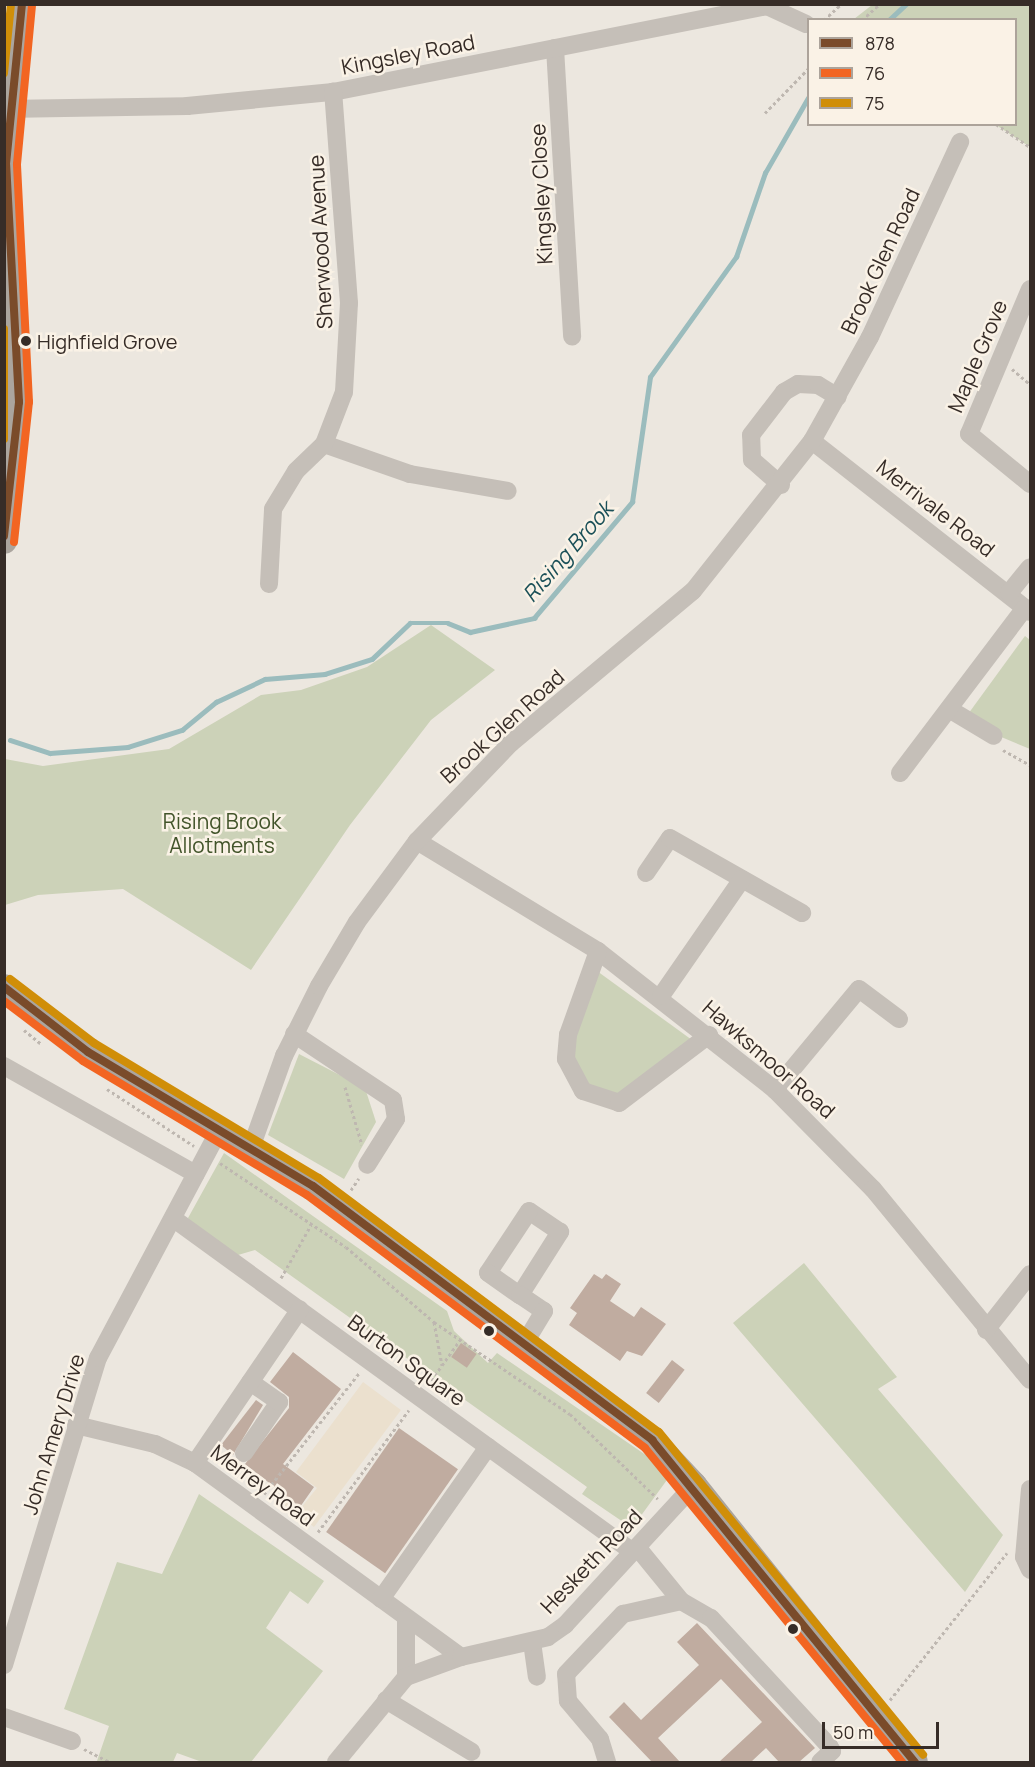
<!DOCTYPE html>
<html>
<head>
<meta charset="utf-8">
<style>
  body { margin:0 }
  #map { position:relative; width:1035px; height:1767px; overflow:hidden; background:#ece7df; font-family:Manrope,sans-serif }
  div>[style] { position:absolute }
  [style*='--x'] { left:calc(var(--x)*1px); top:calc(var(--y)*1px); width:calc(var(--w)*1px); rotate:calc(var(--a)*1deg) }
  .green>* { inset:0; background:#ccd2b8 }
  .plaza>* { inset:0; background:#ebe0ce }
  .stream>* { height:4.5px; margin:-2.25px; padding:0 2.25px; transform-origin:2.25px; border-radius:2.25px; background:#9bbcbd }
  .building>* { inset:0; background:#c0aca0; transform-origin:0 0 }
  .path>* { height:3px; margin-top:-1.5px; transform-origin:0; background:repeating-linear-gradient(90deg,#beb7b0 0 3px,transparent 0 6px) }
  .minor>* { height:18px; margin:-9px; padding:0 9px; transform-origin:9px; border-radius:9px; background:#c5bfb8 }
  .highway>* { height:26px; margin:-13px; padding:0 13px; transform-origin:13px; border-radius:13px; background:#aba59e }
  .bus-1>* { height:8px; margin:-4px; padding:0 4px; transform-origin:4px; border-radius:4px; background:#7a4b2a }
  .bus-2>* { height:8px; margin:-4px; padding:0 4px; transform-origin:4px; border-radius:4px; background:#f26522 }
  .bus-3>* { height:8px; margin:-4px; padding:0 4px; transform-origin:4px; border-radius:4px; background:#d08e08 }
  .dots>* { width:16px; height:16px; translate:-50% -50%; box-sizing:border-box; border:3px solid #faf2e6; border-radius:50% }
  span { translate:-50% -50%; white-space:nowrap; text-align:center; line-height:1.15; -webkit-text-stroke:5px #faf2e6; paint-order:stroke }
  .bus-label { font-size:20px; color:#362c27 }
  .left { translate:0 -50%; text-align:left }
  .street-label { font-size:21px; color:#362c27 }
  .park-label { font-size:21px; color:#42542a }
  .water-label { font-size:22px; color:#1b5058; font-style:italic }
  .frame { position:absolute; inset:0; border:6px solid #362c27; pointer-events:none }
  .legend { position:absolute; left:807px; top:18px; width:210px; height:108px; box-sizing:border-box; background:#faf2e6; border:2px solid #aca39a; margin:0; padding:8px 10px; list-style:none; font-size:18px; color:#362c27 }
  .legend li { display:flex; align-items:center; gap:12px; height:30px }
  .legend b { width:30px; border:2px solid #aca39a }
  .scale { position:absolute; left:822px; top:1722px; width:117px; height:27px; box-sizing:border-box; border:3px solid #362c27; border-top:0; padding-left:8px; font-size:18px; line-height:21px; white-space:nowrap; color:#362c27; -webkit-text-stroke:4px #faf2e6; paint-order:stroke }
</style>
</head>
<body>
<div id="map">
  <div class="green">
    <div style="clip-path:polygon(872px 5px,1030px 5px,1030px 147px,996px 125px,1016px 124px,1016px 20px,854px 19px)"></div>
    <div style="clip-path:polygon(431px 625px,495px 670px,431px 720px,350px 825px,251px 970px,123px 889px,38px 895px,5px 905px,5px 759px,43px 766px,169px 749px,261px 695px,301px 690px,367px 667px)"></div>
    <div style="clip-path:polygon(1025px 636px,1030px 640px,1030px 749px,963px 721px)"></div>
    <div style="clip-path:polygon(597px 971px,692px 1040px,635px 1088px,609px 1097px,586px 1089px,572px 1069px,571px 1038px)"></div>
    <div style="clip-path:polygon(299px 1054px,365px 1088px,376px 1122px,344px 1179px,268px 1135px)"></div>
    <div style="clip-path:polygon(224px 1153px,447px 1311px,454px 1331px,488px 1363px,497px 1353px,672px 1473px,632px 1528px,582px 1494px,587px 1487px,255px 1250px,238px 1255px,191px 1224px,188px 1218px)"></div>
    <div style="clip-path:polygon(804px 1263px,897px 1377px,878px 1389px,1003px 1535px,965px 1592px,733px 1323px)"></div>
    <div style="clip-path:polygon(199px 1494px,324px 1581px,308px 1604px,290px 1591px,266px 1628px,323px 1671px,251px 1762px,202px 1762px,177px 1753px,173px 1762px,97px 1761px,109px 1726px,64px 1709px,117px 1562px,162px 1574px)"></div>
  </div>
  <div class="plaza">
    <div style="clip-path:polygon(363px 1382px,401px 1410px,314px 1527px,276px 1499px,279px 1495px,300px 1509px,317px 1488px,296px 1472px)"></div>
  </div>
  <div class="stream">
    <div style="--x:889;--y:20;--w:23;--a:-43"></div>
    <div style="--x:10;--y:740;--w:42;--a:18"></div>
    <div style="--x:50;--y:753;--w:78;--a:-4.4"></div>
    <div style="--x:128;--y:747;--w:57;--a:-17.5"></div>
    <div style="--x:182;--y:730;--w:44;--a:-39.5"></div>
    <div style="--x:216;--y:702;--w:54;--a:-25.1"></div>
    <div style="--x:265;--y:679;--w:60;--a:-4.8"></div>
    <div style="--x:325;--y:674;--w:49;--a:-17.7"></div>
    <div style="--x:372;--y:659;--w:52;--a:-43.5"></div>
    <div style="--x:410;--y:623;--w:38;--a:0"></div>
    <div style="--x:448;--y:623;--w:24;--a:22"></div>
    <div style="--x:470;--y:632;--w:66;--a:-12.3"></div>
    <div style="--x:534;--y:618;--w:152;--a:-49.8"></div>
    <div style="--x:632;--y:502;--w:126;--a:-81.8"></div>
    <div style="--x:650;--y:377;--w:148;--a:-54.4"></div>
    <div style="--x:736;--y:257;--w:89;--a:-71"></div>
    <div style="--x:765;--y:173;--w:86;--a:-60.2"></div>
  </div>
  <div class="building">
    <div style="clip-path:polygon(594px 1274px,602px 1279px,606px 1274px,621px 1284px,610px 1301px,634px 1317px,641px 1307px,666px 1324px,642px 1356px,627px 1351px,620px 1361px,569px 1325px,577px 1313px,570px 1308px)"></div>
    <div style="left:461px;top:1343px;width:19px;height:17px;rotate:35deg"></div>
    <div style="clip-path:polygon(293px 1352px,341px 1389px,283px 1464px,314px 1487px,300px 1507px,245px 1464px,289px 1408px,289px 1397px,270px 1382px)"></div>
    <div style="left:672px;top:1360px;width:16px;height:42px;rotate:38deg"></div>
    <div style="clip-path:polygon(256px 1400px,263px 1405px,233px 1455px,221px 1445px)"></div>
    <div style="left:399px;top:1428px;width:72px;height:127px;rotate:35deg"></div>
    <div style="clip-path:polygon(697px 1623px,815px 1748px,799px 1762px,779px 1762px,766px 1748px,751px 1762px,719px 1762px,762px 1722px,721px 1679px,658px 1738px,680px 1762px,652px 1762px,609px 1717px,624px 1702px,641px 1720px,699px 1665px,677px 1642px)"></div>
  </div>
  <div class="path">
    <div style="--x:824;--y:20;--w:23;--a:-43"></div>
    <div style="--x:862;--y:20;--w:24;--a:-42"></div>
    <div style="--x:765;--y:113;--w:62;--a:-45.7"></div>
    <div style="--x:996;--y:124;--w:41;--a:34.1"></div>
    <div style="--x:1012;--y:369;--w:23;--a:40"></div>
    <div style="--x:1003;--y:750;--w:31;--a:29"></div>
    <div style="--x:24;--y:1030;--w:21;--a:39"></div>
    <div style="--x:345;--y:1087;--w:60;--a:73.7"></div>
    <div style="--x:107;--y:1089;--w:104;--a:33.2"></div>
    <div style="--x:220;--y:1163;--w:151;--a:33.7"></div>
    <div style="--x:346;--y:1247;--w:116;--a:40.4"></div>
    <div style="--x:434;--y:1322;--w:164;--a:34.1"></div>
    <div style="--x:570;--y:1414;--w:122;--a:44"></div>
    <div style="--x:351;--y:1190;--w:14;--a:-56"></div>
    <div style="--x:281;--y:1278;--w:61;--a:-60.5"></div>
    <div style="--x:434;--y:1322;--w:44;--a:79.5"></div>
    <div style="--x:428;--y:1385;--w:55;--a:-54.6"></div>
    <div style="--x:264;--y:1494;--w:155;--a:-51.8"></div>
    <div style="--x:318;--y:1532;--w:152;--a:-53.3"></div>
    <div style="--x:890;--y:1700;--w:188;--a:-51.5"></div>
    <div style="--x:84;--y:1749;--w:29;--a:27"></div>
  </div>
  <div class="minor">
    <div style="--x:555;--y:48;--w:289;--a:86.6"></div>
    <div style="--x:4;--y:109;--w:183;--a:-0.9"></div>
    <div style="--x:187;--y:106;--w:147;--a:-5.5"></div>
    <div style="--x:333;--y:92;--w:442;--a:-11.2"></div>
    <div style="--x:767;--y:6;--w:43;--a:24.8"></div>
    <div style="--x:1030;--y:289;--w:157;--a:112.8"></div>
    <div style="--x:969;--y:434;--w:79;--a:39.3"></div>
    <div style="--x:812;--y:441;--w:277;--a:38.1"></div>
    <div style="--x:324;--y:444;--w:91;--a:19.2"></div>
    <div style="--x:410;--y:474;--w:99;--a:9.8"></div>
    <div style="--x:781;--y:485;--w:38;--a:-139"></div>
    <div style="--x:752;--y:460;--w:25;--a:-92"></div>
    <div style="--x:751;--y:435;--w:54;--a:-52.5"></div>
    <div style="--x:784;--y:392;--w:16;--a:-30"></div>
    <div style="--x:798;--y:384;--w:20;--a:3"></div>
    <div style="--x:818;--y:385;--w:23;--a:31"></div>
    <div style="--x:269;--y:584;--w:75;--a:-86.9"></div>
    <div style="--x:273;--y:509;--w:44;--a:-58.8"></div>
    <div style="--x:296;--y:471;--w:39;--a:-44"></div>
    <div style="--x:324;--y:444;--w:56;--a:-69"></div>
    <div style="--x:344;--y:392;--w:89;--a:-86.8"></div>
    <div style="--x:349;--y:303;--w:212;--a:-94.3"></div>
    <div style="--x:1009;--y:593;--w:33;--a:-51"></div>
    <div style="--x:949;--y:709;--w:52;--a:31"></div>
    <div style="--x:900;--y:773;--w:207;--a:-52.9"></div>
    <div style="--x:417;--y:841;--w:212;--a:31.3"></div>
    <div style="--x:598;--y:951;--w:225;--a:38.1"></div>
    <div style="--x:775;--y:1090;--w:139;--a:45.3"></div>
    <div style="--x:873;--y:1189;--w:247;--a:50.6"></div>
    <div style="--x:646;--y:873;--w:42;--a:-55.6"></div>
    <div style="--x:670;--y:838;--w:152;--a:29.6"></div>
    <div style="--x:598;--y:951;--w:89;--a:109.7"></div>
    <div style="--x:568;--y:1035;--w:24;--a:95"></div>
    <div style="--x:566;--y:1059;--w:36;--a:62"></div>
    <div style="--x:583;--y:1091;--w:38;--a:18"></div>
    <div style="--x:619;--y:1103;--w:113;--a:-37.1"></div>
    <div style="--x:661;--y:996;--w:142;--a:-55.3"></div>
    <div style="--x:294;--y:1034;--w:119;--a:33.7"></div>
    <div style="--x:393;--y:1100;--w:19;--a:81"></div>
    <div style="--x:396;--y:1119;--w:54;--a:122.2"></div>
    <div style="--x:4;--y:1066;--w:220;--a:29.4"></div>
    <div style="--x:775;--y:1090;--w:131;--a:-50.3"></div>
    <div style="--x:859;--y:989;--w:50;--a:36.9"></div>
    <div style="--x:251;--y:1148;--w:98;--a:-70.3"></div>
    <div style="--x:284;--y:1056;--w:78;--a:-63.4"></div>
    <div style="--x:319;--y:986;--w:74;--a:-59.3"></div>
    <div style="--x:357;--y:922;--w:101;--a:-53.5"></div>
    <div style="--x:417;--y:841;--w:136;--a:-46.2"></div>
    <div style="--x:511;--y:743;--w:237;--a:-39.9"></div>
    <div style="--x:693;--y:591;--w:191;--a:-51.6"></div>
    <div style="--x:812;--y:441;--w:119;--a:-60.9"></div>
    <div style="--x:870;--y:337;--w:215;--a:-65.2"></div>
    <div style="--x:174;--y:1219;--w:567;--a:35.96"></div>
    <div style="--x:520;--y:1295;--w:75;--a:-57.6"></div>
    <div style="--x:560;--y:1232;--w:37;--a:-146"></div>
    <div style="--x:529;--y:1211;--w:74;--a:123.5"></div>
    <div style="--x:488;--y:1273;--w:39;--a:35"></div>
    <div style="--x:520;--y:1295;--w:29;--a:34"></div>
    <div style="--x:544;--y:1311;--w:41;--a:121"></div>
    <div style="--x:986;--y:1330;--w:71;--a:-51.8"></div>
    <div style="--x:76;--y:1425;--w:81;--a:13.5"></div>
    <div style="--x:155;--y:1444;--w:44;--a:25.4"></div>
    <div style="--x:195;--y:1463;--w:329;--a:36.1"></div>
    <div style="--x:244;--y:1453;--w:62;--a:-55.5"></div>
    <div style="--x:279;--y:1402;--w:35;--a:-145"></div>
    <div style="--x:195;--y:1463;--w:186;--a:-55.7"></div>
    <div style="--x:1030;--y:1489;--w:68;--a:95"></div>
    <div style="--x:1024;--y:1557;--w:14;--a:65"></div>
    <div style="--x:637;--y:1547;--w:70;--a:50.8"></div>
    <div style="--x:681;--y:1601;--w:34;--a:30"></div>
    <div style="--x:711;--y:1618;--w:174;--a:47.3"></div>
    <div style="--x:829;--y:1746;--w:6;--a:59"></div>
    <div style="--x:832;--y:1751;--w:16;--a:137"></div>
    <div style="--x:381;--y:1599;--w:186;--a:-54.9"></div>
    <div style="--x:406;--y:1619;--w:58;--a:90"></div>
    <div style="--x:532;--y:1642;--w:35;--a:82"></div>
    <div style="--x:4;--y:1665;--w:321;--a:-73"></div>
    <div style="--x:98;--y:1358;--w:258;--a:-62"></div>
    <div style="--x:386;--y:1700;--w:100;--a:31.2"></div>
    <div style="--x:4;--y:1717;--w:72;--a:19.4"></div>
    <div style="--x:336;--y:1762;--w:110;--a:-50.5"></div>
    <div style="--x:406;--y:1677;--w:59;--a:-20"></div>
    <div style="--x:461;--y:1657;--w:89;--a:-12.9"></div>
    <div style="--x:548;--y:1637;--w:21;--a:-35"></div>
    <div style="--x:565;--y:1625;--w:190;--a:-47.3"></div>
    <div style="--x:607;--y:1762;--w:24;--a:-107"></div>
    <div style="--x:600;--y:1739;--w:50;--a:-130.1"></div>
    <div style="--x:568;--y:1701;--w:27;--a:-94"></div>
    <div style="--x:566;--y:1674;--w:83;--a:-46.5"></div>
    <div style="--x:623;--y:1614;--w:59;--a:-12.6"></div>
  </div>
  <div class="highway">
    <div style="--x:4;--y:541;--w:140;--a:-83.8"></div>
    <div style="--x:19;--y:402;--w:238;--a:-93.1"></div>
    <div style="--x:6;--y:164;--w:161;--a:-84.3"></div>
    <div style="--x:4;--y:987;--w:106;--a:37.7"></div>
    <div style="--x:88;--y:1052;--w:262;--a:30.8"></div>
    <div style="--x:313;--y:1186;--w:424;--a:36.8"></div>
    <div style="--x:652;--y:1440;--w:62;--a:47"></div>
    <div style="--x:694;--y:1485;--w:354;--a:51.4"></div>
  </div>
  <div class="bus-1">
    <div style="--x:4;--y:536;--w:135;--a:-83.6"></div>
    <div style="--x:19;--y:402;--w:238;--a:-93.1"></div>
    <div style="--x:6;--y:164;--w:161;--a:-84.3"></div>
    <div style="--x:4;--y:987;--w:106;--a:37.7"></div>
    <div style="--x:88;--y:1052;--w:262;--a:30.8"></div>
    <div style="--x:313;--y:1186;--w:424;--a:36.8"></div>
    <div style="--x:652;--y:1440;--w:416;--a:50.8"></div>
  </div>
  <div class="bus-2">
    <div style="--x:14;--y:542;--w:141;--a:-83.9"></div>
    <div style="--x:29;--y:402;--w:238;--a:-92.9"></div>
    <div style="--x:17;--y:164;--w:160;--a:-84.6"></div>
    <div style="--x:4;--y:1001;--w:99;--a:37.2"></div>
    <div style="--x:83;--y:1061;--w:261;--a:30.9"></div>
    <div style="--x:307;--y:1195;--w:422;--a:36.8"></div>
    <div style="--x:645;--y:1448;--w:406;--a:50.7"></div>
  </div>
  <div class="bus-3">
    <div style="--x:4;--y:73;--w:69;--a:-84.2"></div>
    <div style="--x:4;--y:329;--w:110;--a:90"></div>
    <div style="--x:10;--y:979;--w:106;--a:37.3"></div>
    <div style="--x:94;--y:1043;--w:262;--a:31"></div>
    <div style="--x:319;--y:1178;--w:424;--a:36.8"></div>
    <div style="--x:659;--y:1432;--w:417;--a:50.7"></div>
  </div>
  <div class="dots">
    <div style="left:26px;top:341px;background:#362c27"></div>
    <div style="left:489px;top:1331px;background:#362c27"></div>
    <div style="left:793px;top:1629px;background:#362c27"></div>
  </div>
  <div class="bus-label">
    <span class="left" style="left:37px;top:341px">Highfield Grove</span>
  </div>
  <div class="street-label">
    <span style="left:408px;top:54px;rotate:-11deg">Kingsley Road</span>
    <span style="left:541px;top:194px;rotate:-93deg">Kingsley Close</span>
    <span style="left:320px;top:242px;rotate:-93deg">Sherwood Avenue</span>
    <span style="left:880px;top:261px;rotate:-65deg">Brook Glen Road</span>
    <span style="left:977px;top:356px;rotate:-67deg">Maple Grove</span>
    <span style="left:936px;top:508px;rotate:38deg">Merrivale Road</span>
    <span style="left:502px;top:726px;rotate:-42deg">Brook Glen Road</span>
    <span style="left:769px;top:1059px;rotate:41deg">Hawksmoor Road</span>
    <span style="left:407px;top:1360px;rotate:36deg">Burton Square</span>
    <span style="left:53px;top:1434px;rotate:-73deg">John Amery Drive</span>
    <span style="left:263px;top:1485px;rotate:36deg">Merrey Road</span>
    <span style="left:591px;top:1561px;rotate:-46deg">Hesketh Road</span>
  </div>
  <div class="park-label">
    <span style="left:222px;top:833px">Rising Brook<br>Allotments</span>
  </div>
  <div class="water-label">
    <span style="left:568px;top:552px;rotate:-49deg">Rising Brook</span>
  </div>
  <div class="frame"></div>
  <ul class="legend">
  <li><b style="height:8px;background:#7a4b2a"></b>878</li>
  <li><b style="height:8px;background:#f26522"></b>76</li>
  <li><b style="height:8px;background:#d08e08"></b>75</li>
  </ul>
  <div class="scale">50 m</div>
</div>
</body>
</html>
